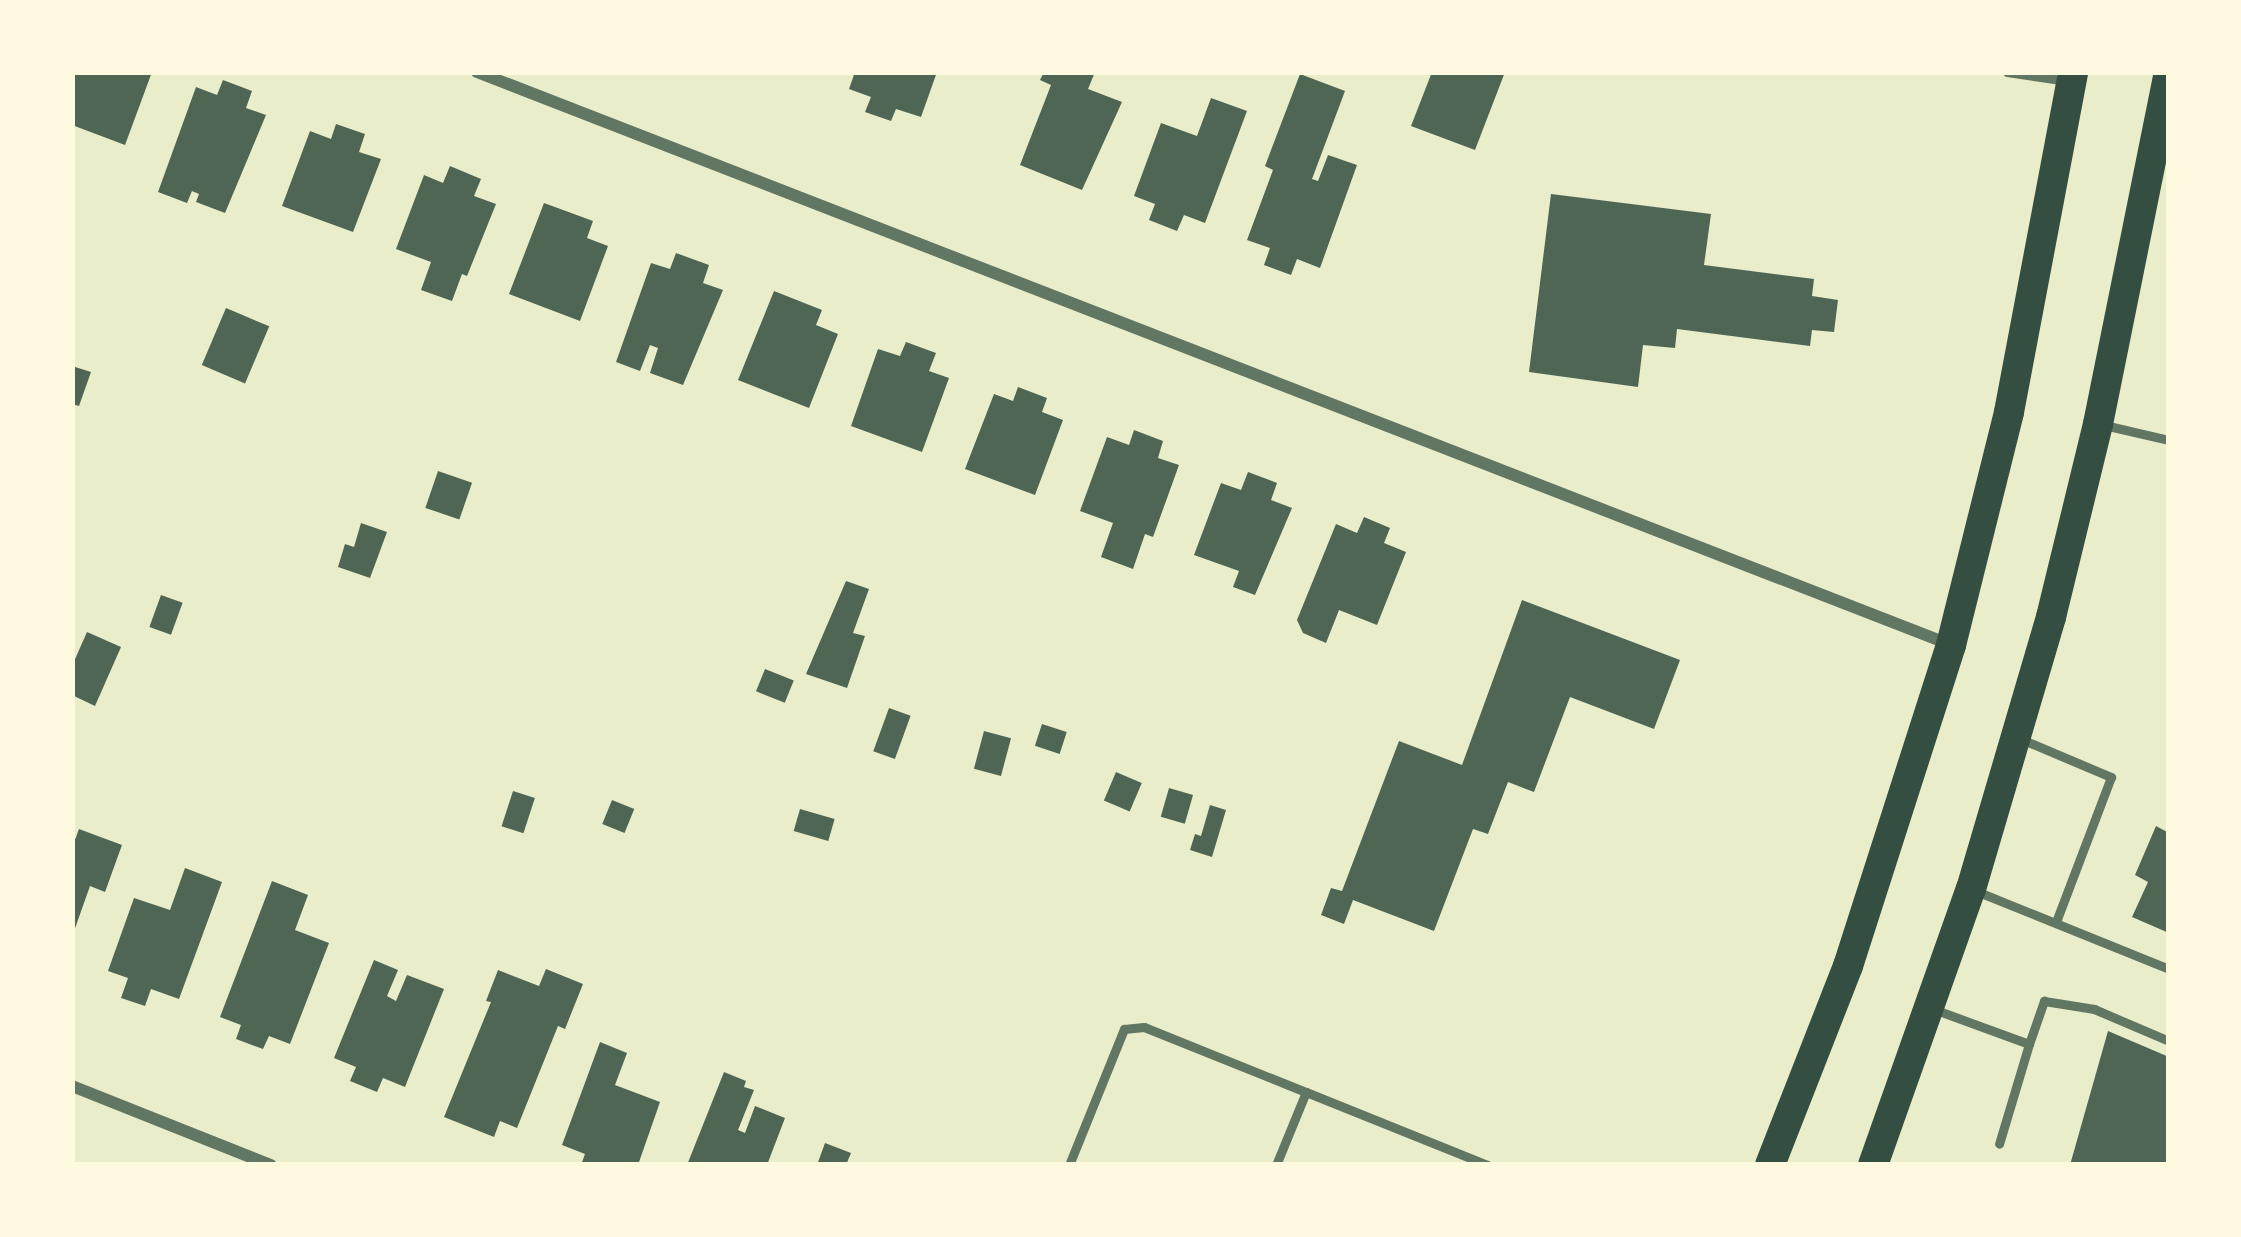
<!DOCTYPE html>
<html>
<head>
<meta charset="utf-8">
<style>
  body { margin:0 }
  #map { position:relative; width:2241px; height:1237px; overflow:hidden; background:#e9edc9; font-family:Mulish,sans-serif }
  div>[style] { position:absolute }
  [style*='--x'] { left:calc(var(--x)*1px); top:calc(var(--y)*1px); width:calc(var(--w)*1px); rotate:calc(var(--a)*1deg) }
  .building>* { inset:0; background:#4f6655; transform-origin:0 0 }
  .service>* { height:9px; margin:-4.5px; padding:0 4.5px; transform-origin:4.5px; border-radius:4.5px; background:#617663 }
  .minor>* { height:12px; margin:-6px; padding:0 6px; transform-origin:6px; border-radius:6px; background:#617663 }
  .primary>* { height:30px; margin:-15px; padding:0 15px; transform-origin:15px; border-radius:15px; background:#344e41 }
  span { translate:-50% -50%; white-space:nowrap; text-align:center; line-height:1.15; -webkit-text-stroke:9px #fefae0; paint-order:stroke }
  .frame { position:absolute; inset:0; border:75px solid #fefae0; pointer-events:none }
</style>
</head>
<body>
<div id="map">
  <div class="building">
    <div style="clip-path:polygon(72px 72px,152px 72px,125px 145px,72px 125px)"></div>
    <div style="clip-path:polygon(855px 72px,937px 72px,921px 117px,896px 109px,891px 121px,865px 112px,871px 97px,849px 89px)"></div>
    <div style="clip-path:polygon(1044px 72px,1095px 72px,1088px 89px,1122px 102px,1082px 190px,1020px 165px,1051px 85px,1040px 80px)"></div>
    <div style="clip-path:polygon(1432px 72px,1505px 72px,1475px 150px,1411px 126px)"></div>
    <div style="clip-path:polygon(1300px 74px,1345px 91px,1312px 179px,1318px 181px,1328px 155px,1357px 165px,1320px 268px,1297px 259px,1291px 275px,1264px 265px,1270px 248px,1247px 240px,1273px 170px,1265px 166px)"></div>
    <div style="clip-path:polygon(223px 80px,252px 91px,246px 108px,266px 115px,225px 213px,196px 202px,199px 194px,192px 191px,187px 203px,158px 192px,196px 87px,217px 95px)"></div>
    <div style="clip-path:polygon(1211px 98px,1247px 111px,1205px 223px,1184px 215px,1177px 231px,1149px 220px,1155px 204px,1134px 196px,1161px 123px,1197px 136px)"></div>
    <div style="clip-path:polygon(336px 124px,365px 134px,359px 152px,381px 159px,353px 232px,282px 206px,310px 131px,331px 139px)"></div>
    <div style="clip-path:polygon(450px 166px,481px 179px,474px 196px,496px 204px,467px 276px,462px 274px,452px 301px,421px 290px,431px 262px,396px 249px,424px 175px,443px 183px)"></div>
    <div style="clip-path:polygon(1551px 194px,1711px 214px,1704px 265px,1814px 279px,1812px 296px,1838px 300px,1834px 332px,1812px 330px,1810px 346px,1677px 329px,1675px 348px,1643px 345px,1638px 387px,1529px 372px)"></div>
    <div style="clip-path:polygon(544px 203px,593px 221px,587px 238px,608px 246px,580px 321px,509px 294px)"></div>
    <div style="clip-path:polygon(676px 253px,709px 265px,703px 283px,723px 290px,683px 385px,650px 373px,658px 348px,650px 345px,640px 371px,616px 362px,651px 263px,670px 269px)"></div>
    <div style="clip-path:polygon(774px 291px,822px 310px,816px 325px,838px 334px,809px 408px,738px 380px)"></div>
    <div style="left:226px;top:308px;width:47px;height:62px;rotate:23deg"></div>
    <div style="clip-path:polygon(906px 342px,936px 353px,929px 371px,949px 378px,922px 452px,851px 426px,878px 349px,900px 356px)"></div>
    <div style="clip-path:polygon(72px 366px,91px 372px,79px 406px,72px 404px)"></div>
    <div style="clip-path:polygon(1018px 387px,1047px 398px,1042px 412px,1063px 420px,1035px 495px,965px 469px,994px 394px,1013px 401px)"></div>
    <div style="clip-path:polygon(1134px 430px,1163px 441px,1158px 458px,1179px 465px,1153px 537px,1145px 534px,1133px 569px,1101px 557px,1113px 523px,1080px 511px,1107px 437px,1129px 445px)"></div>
    <div style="left:438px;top:471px;width:36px;height:39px;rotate:19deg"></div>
    <div style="clip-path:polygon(1248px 472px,1277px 483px,1271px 500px,1292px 508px,1255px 595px,1233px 587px,1239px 571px,1194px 555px,1221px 483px,1241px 490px)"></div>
    <div style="clip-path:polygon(1364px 517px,1390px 528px,1384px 543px,1406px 552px,1377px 625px,1339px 610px,1326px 643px,1303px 633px,1297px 620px,1336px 524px,1357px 533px)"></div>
    <div style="clip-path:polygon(361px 523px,387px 532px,370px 578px,338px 567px,345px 544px,354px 547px)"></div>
    <div style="clip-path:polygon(846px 581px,869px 589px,853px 633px,865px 636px,847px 688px,806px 674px)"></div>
    <div style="left:161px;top:595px;width:23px;height:34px;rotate:20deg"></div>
    <div style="clip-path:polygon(1522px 600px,1680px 660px,1654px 729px,1570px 697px,1534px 792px,1508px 782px,1488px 834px,1473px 829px,1434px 931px,1353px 900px,1344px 924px,1321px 915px,1331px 888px,1342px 891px,1399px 741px,1462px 765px)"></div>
    <div style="clip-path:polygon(87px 632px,121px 647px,95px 706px,72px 695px,72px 666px)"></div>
    <div style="left:765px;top:669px;width:31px;height:24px;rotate:22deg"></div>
    <div style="left:889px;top:708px;width:23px;height:46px;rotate:20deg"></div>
    <div style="left:1042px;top:724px;width:26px;height:23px;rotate:18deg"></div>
    <div style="left:984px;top:731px;width:28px;height:39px;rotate:15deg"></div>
    <div style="left:1116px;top:772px;width:28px;height:31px;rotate:23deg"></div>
    <div style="left:1169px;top:788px;width:25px;height:30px;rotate:16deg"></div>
    <div style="left:513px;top:791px;width:23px;height:37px;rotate:18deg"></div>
    <div style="left:612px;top:800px;width:24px;height:26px;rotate:22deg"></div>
    <div style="clip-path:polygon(1210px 805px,1226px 810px,1212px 857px,1190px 850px,1195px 834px,1201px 836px)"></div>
    <div style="left:800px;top:809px;width:36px;height:23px;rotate:16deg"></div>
    <div style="clip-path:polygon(2156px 826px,2169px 833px,2169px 933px,2132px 917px,2148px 882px,2135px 875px)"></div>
    <div style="clip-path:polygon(79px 829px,122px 845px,105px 892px,90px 886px,73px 934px,72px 848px)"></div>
    <div style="clip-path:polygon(185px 868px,222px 882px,179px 999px,151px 989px,145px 1006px,121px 998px,128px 978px,108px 971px,134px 898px,170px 910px)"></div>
    <div style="clip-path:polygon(272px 881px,308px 895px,295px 930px,329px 943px,290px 1044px,269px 1036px,263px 1049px,236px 1039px,241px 1025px,220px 1017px)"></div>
    <div style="clip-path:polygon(374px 960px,398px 970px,387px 996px,396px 1001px,407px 975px,444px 989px,405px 1087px,383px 1078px,377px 1092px,350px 1081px,356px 1067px,334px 1058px)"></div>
    <div style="clip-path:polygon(546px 969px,583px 984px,565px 1029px,558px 1026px,517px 1128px,500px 1121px,494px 1137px,444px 1117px,491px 1002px,486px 1001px,498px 970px,539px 986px)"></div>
    <div style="clip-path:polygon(2108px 1031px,2169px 1057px,2169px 1165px,2070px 1165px)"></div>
    <div style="clip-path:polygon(600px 1042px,627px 1053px,615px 1085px,660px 1102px,638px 1165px,581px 1165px,585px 1154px,562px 1145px)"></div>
    <div style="clip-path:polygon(724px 1072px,746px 1081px,744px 1087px,754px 1090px,738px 1130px,745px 1133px,755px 1106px,785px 1118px,767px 1165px,687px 1165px)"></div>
    <div style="clip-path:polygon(825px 1143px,851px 1153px,846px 1165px,817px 1165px)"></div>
  </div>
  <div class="service">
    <div style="--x:2007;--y:72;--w:61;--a:8.5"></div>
    <div style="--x:2104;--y:425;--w:67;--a:13"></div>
    <div style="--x:2021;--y:739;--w:98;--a:22.9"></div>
    <div style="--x:2111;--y:777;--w:155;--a:110.8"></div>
    <div style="--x:1976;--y:891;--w:208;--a:22"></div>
    <div style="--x:1936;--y:1010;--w:99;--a:20.1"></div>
    <div style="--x:2029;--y:1044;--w:104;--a:106.7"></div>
    <div style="--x:2029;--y:1044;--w:46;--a:-70.8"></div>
    <div style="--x:2044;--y:1001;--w:51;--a:9.1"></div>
    <div style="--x:2094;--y:1009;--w:82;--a:23.1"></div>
    <div style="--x:1069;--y:1165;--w:147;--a:-68"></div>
    <div style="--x:1124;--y:1029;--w:20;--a:-6"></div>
    <div style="--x:1144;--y:1027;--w:175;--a:21.9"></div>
    <div style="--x:1276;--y:1165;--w:79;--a:-67.7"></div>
    <div style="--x:1306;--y:1092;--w:196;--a:21.9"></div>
  </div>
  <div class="minor">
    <div style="--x:477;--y:72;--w:1581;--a:21.24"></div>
    <div style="--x:72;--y:1086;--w:214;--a:21.7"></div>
  </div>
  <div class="primary">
    <div style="--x:1770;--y:1165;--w:214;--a:-68.6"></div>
    <div style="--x:1848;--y:966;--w:337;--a:-72.2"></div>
    <div style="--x:1951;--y:645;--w:240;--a:-76"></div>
    <div style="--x:2009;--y:412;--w:346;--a:-79.3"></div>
    <div style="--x:1873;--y:1165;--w:293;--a:-70.5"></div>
    <div style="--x:1971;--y:889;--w:284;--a:-73.6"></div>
    <div style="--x:2051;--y:617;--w:199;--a:-76.3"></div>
    <div style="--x:2098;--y:424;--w:359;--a:-78.6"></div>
  </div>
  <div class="frame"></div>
</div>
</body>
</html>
